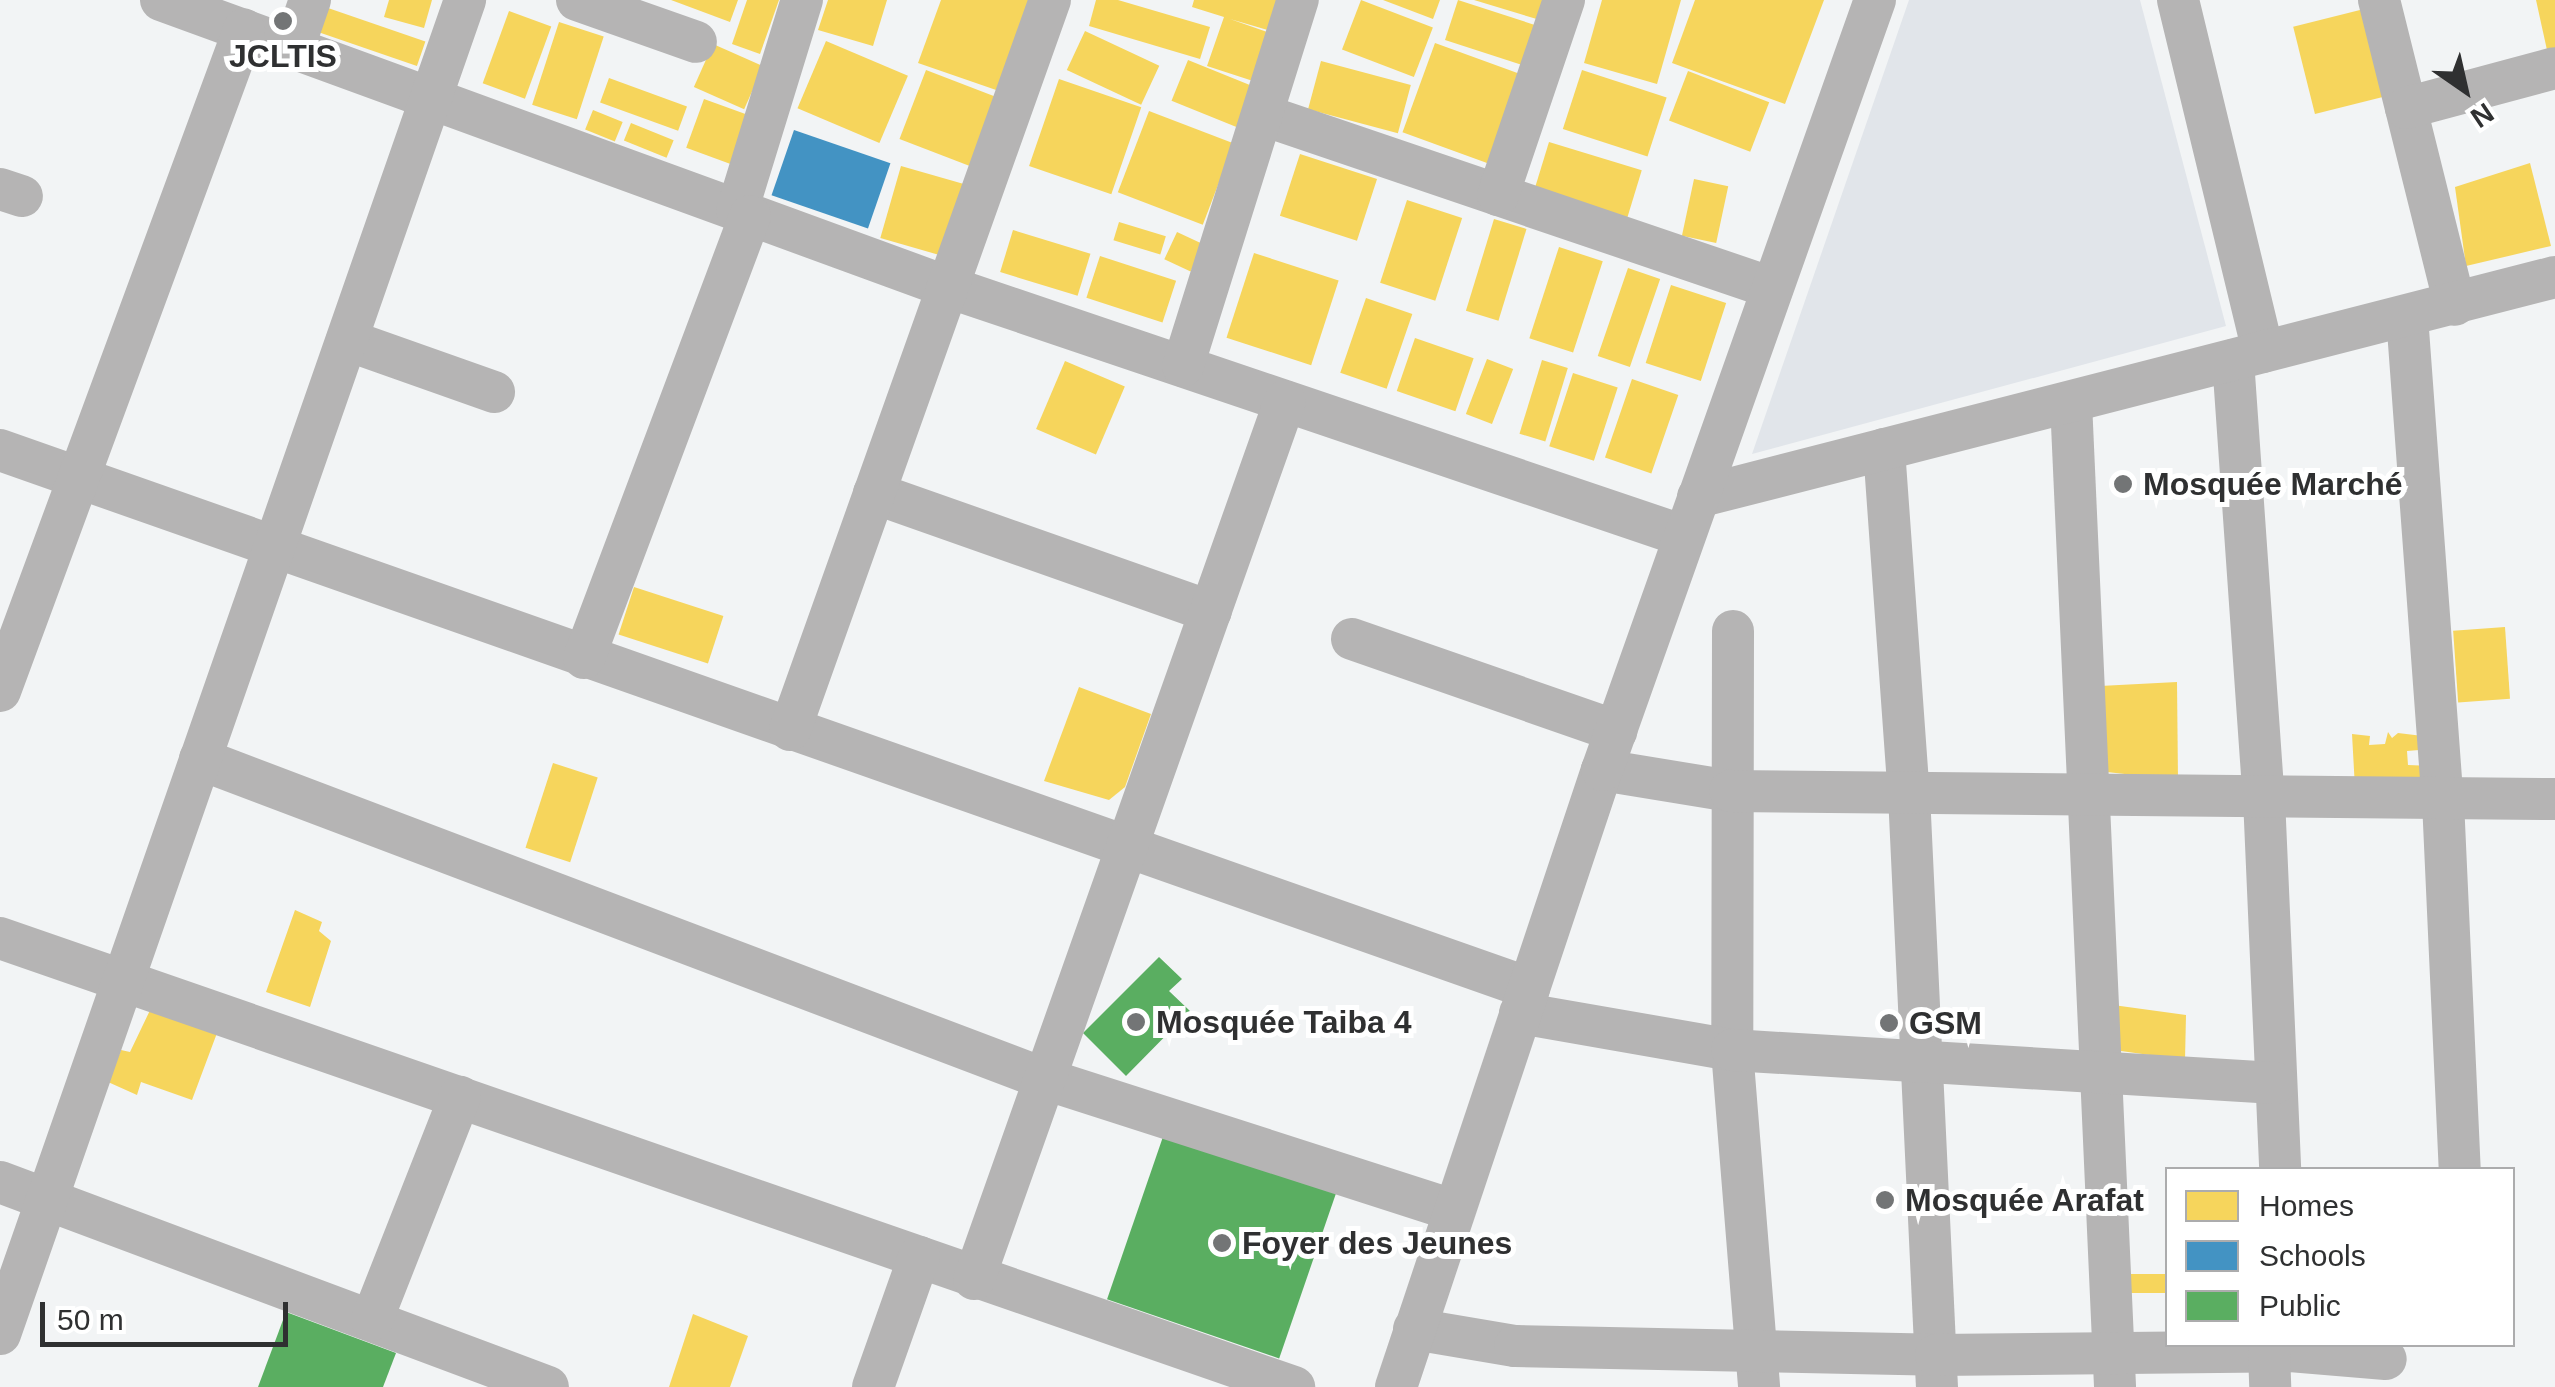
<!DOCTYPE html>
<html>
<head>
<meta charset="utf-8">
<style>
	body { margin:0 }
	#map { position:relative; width:2555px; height:1387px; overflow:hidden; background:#f2f4f5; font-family:Arial,sans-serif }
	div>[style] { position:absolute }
	.built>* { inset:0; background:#e1e5ea }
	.homes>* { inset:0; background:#f6d55c; transform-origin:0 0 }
	.schools>* { inset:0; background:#4393c3; transform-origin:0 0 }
	.public>* { inset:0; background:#5aae61; transform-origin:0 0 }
	.minor>* { height:42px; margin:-21px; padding:0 21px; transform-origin:21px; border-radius:21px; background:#b5b4b4 }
	.dots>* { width:28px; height:28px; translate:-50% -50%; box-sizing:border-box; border:5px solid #fff; border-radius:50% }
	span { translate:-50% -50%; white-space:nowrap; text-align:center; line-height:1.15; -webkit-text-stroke:10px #fff; paint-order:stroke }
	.poi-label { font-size:32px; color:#2f3031; font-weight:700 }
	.left { translate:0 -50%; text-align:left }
	.legend { position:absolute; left:2165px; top:1167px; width:350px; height:180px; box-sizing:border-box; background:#fff; border:2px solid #acacad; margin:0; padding:12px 18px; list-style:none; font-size:30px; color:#2f3031 }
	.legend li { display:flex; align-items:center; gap:20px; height:50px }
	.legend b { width:50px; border:2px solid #acacad }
	.north { position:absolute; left:2415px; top:40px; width:100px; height:100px; -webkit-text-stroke:8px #fff; paint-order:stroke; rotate:146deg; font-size:28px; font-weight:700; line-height:40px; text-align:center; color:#2f3031 }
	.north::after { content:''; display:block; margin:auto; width:35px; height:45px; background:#2f3031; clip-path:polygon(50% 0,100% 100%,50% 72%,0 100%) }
	.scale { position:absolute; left:40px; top:1302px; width:248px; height:45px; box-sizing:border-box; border:5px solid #2f3031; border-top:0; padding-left:12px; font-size:30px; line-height:35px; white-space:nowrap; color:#2f3031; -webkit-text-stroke:8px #fff; paint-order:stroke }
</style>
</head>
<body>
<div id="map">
	<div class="built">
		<div style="clip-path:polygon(1909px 0,2140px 0,2226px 326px,1752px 454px)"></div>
	</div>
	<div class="homes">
		<div style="clip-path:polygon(389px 0,432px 0,424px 28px,384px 17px)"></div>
		<div style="clip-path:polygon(671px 0,738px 0,730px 22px)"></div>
		<div style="clip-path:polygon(747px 0,779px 0,760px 54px,732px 44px)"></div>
		<div style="clip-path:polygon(828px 0,887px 0,873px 46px,818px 30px)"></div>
		<div style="clip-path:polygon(941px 0,1030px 0,999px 91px,918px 63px)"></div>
		<div style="clip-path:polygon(1096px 0,1118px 0,1210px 27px,1200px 59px,1089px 26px)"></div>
		<div style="clip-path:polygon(1194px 0,1280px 0,1271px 31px,1230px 19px,1270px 33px,1253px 81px,1207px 66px,1224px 17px,1192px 7px)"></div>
		<div style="left:1361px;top:0;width:77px;height:53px;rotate:21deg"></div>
		<div style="clip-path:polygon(1383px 0,1440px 0,1433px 19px)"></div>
		<div style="left:1458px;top:0;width:88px;height:42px;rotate:18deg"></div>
		<div style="clip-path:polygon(1474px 0,1547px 0,1540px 20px)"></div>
		<div style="clip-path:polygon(1602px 0,1681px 0,1657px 84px,1584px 63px)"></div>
		<div style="clip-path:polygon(1695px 0,1824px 0,1785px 104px,1672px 63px)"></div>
		<div style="clip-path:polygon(2536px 0,2555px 0,2555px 48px,2547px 50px)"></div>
		<div style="left:328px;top:8px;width:103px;height:26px;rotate:19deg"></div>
		<div style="left:2364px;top:9px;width:90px;height:73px;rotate:76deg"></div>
		<div style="left:509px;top:11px;width:45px;height:77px;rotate:20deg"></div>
		<div style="left:559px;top:22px;width:47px;height:87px;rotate:18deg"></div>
		<div style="left:1085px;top:31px;width:82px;height:43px;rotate:25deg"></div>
		<div style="left:826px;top:41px;width:89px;height:73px;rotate:23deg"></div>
		<div style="left:1435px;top:43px;width:95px;height:95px;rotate:20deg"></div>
		<div style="left:713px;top:44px;width:55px;height:47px;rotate:24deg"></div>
		<div style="left:1188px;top:60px;width:74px;height:44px;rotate:22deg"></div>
		<div style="left:1321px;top:61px;width:93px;height:50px;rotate:15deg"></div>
		<div style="left:926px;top:70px;width:85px;height:74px;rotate:21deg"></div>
		<div style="left:1582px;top:70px;width:89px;height:62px;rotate:18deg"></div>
		<div style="left:1688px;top:71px;width:87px;height:53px;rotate:21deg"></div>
		<div style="left:609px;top:78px;width:83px;height:26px;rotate:20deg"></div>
		<div style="left:1059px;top:79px;width:87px;height:92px;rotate:19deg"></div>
		<div style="left:704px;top:99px;width:58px;height:52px;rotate:20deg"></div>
		<div style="left:593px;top:110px;width:32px;height:21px;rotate:22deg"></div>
		<div style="left:1149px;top:111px;width:91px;height:87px;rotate:21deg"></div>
		<div style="left:631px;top:123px;width:46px;height:19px;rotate:22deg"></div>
		<div style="left:1549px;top:142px;width:97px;height:50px;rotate:17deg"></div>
		<div style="left:1300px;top:154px;width:81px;height:65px;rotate:18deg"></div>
		<div style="clip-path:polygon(2530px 163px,2551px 246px,2466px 266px,2455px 187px)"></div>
		<div style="left:901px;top:166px;width:69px;height:75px;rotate:16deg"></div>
		<div style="left:1694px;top:179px;width:35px;height:58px;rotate:12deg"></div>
		<div style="left:1407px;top:200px;width:58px;height:87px;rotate:18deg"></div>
		<div style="left:1494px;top:219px;width:34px;height:96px;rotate:17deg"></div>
		<div style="left:1119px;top:222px;width:49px;height:19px;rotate:17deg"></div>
		<div style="left:1013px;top:230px;width:81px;height:44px;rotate:17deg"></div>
		<div style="left:1177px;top:232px;width:29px;height:30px;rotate:25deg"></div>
		<div style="left:1559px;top:247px;width:46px;height:96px;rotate:18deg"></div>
		<div style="left:1254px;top:253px;width:89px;height:89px;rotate:18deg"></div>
		<div style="left:1100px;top:256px;width:80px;height:44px;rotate:18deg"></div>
		<div style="left:1628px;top:268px;width:34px;height:93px;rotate:19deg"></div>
		<div style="left:1671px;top:285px;width:58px;height:82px;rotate:18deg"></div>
		<div style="left:1366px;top:298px;width:49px;height:79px;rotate:19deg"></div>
		<div style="left:1415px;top:338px;width:62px;height:56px;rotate:19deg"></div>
		<div style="left:1487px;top:359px;width:28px;height:59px;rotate:21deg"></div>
		<div style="left:1542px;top:360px;width:27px;height:77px;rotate:17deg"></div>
		<div style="left:1065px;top:361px;width:65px;height:74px;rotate:23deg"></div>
		<div style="left:1573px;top:373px;width:47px;height:77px;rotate:18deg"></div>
		<div style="left:1632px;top:379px;width:49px;height:83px;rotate:19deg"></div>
		<div style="left:634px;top:587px;width:94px;height:50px;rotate:18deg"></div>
		<div style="left:2505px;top:627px;width:72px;height:52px;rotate:86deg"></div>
		<div style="clip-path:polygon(2177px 682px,2178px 780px,2098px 771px,2100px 686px)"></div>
		<div style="clip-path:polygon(1079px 687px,1151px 714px,1125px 787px,1109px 800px,1044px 781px)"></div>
		<div style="clip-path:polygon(2388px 732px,2392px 738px,2398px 733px,2431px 737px,2431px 749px,2407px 751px,2408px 765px,2432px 766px,2432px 780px,2355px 788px,2352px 734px,2370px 736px,2369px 745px,2385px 744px)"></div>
		<div style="left:553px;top:763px;width:47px;height:89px;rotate:18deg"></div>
		<div style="clip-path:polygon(295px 910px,322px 922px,319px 931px,331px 941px,310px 1007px,266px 992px)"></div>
		<div style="clip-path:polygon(153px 1004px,220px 1025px,192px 1100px,141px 1082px,137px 1095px,108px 1082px,121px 1050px,130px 1052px)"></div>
		<div style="clip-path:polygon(2113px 1005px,2186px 1015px,2185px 1060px,2114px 1050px)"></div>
		<div style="left:2168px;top:1274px;width:19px;height:46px;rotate:90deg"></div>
		<div style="clip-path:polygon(693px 1314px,748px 1336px,730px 1387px,669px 1387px)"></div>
	</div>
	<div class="schools">
		<div style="left:794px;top:130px;width:102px;height:69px;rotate:19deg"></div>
	</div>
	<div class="public">
		<div style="clip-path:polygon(1159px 957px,1182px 979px,1169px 991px,1190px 1011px,1126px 1076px,1083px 1033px)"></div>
		<div style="left:1166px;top:1128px;width:182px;height:181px;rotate:19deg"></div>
		<div style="clip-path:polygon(286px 1312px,396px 1353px,383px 1387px,258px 1387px)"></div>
	</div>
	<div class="minor">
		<div style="left:161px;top:0;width:838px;rotate:20.04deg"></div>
		<div style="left:948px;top:287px;width:777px;rotate:18.69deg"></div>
		<div style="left:577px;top:0;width:126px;rotate:19.4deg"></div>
		<div style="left:2178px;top:0;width:362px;rotate:76.4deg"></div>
		<div style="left:2379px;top:0;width:314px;rotate:76deg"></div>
		<div style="left:293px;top:49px;width:52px;rotate:-70.9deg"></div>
		<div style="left:2406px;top:108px;width:154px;rotate:-15deg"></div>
		<div style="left:1263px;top:115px;width:538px;rotate:18.77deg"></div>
		<div style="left:0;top:189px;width:23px;rotate:18deg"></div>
		<div style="left:1498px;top:195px;width:206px;rotate:-71.3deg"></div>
		<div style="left:737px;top:211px;width:221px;rotate:-72.9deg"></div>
		<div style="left:2407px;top:316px;width:486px;rotate:85.8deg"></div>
		<div style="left:2443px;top:801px;width:369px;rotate:87.4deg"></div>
		<div style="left:347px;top:340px;width:156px;rotate:19.5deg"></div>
		<div style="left:2233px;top:360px;width:439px;rotate:86deg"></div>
		<div style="left:2264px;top:798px;width:372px;rotate:87.5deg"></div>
		<div style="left:1183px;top:366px;width:384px;rotate:-72.6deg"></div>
		<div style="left:2071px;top:402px;width:986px;rotate:87.44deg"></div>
		<div style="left:1884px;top:449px;width:346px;rotate:85.9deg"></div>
		<div style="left:1909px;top:794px;width:594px;rotate:87.3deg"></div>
		<div style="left:0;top:450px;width:1621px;rotate:19.39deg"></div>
		<div style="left:874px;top:493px;width:357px;rotate:19.4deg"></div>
		<div style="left:1698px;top:497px;width:885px;rotate:-14.4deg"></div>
		<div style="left:1733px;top:631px;width:419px;rotate:90.1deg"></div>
		<div style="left:1732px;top:1050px;width:338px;rotate:85.4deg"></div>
		<div style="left:1352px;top:639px;width:280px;rotate:19.2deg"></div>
		<div style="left:584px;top:658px;width:472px;rotate:-69.4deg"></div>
		<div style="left:0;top:691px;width:705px;rotate:-69.74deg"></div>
		<div style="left:790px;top:730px;width:775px;rotate:-70.4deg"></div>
		<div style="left:200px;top:759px;width:904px;rotate:20.74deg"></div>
		<div style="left:1045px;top:1079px;width:429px;rotate:17.8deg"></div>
		<div style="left:1602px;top:770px;width:130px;rotate:9.3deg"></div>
		<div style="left:1730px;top:791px;width:825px;rotate:0.56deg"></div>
		<div style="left:0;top:938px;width:1370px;rotate:19.14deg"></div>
		<div style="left:1520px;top:1013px;width:215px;rotate:9.9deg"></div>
		<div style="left:1732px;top:1050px;width:544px;rotate:3.48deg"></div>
		<div style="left:0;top:1182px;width:585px;rotate:20.51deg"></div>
		<div style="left:974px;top:1279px;width:931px;rotate:-70.5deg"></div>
		<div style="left:372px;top:1320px;width:240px;rotate:-68.5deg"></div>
		<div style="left:1414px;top:1329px;width:102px;rotate:9.6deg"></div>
		<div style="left:1515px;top:1346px;width:421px;rotate:1.2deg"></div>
		<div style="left:1936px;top:1355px;width:354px;rotate:-0.6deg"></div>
		<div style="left:2290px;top:1351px;width:96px;rotate:4.8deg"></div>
		<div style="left:0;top:1334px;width:1413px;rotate:-70.78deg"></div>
		<div style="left:2269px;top:1351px;width:36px;rotate:88deg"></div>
		<div style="left:873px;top:1387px;width:138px;rotate:-70.5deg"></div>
		<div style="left:1396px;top:1387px;width:650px;rotate:-71.54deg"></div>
		<div style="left:1602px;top:770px;width:817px;rotate:-70.48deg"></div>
	</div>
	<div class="dots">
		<div style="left:283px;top:21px;background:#737576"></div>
		<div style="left:2123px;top:484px;background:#737576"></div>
		<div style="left:1136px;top:1022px;background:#737576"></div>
		<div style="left:1889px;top:1023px;background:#737576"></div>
		<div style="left:1885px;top:1200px;background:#737576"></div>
		<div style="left:1222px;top:1243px;background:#737576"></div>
	</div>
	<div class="poi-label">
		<span style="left:283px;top:56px">JCLTIS</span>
		<span class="left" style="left:2143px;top:484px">Mosquée Marché</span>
		<span class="left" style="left:1156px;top:1022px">Mosquée Taiba 4</span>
		<span class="left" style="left:1909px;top:1023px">GSM</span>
		<span class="left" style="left:1905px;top:1200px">Mosquée Arafat</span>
		<span class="left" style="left:1242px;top:1243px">Foyer des Jeunes</span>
	</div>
	<ul class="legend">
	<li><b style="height:28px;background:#f6d55c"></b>Homes</li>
	<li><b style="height:28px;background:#4393c3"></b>Schools</li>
	<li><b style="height:28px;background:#5aae61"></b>Public</li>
	</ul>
	<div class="north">N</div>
	<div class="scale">50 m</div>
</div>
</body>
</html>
